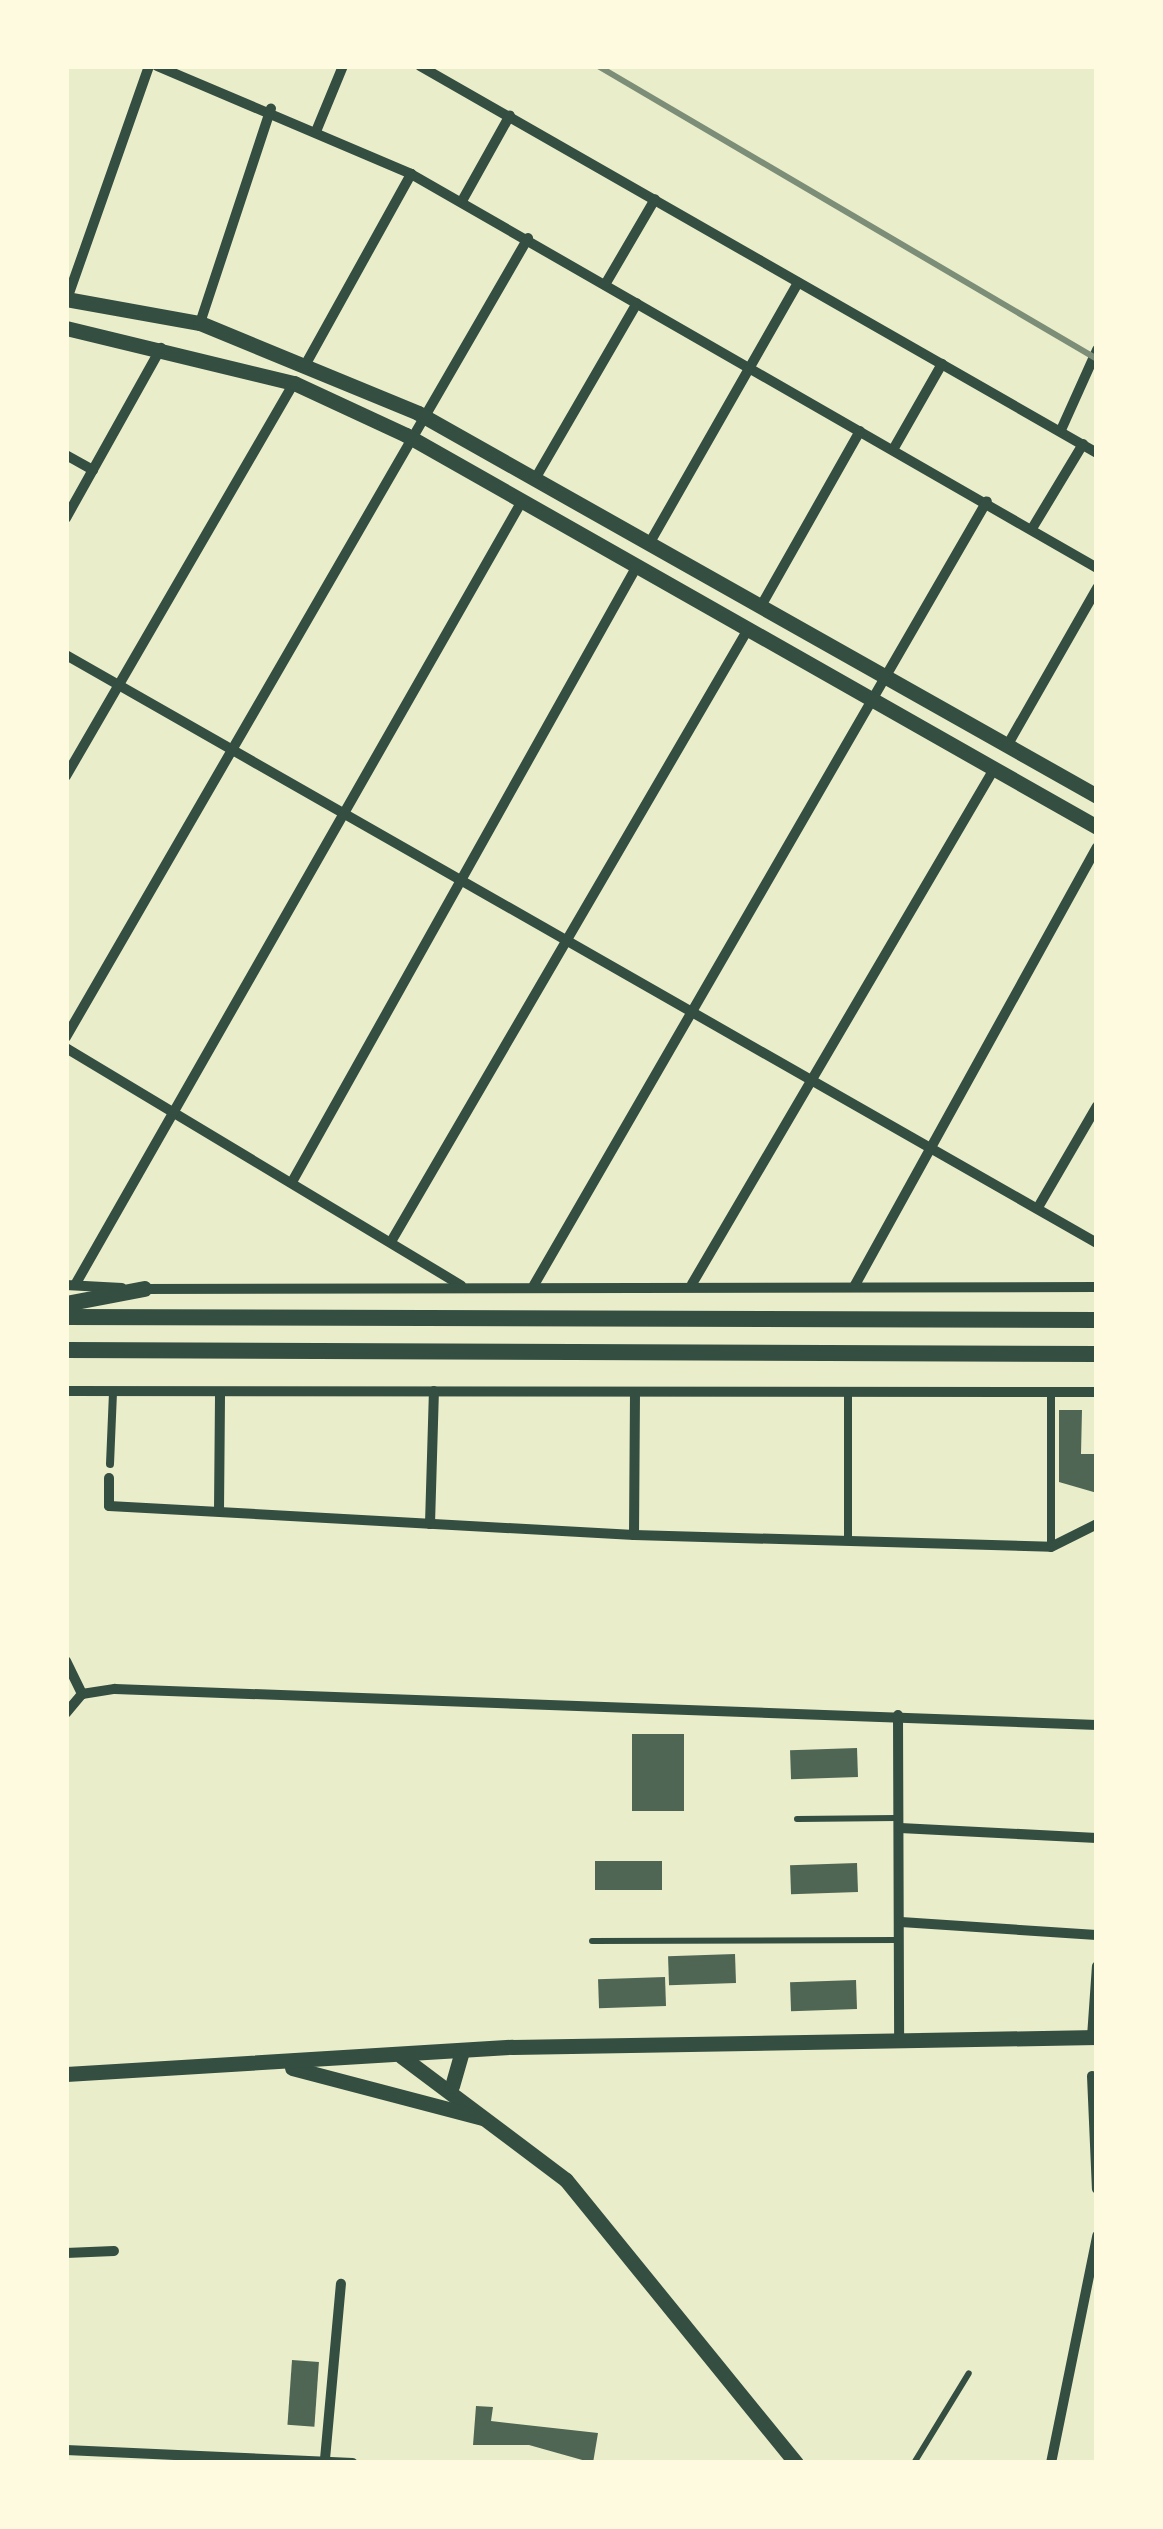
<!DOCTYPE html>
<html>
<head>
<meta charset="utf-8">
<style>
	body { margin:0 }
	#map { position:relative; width:1163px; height:2529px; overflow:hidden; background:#e9edc9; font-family:"Fira Sans",sans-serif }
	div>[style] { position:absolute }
	.building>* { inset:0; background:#4f6655; transform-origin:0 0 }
	.service>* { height:6px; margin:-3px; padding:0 3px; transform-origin:3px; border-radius:3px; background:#344e41 }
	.pedestrian>* { height:8px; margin:-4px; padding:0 4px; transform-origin:4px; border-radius:4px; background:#344e41 }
	.minor>* { height:10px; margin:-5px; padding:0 5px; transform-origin:5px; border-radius:5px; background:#344e41 }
	.secondary>* { height:15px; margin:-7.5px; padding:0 7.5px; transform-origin:7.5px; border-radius:7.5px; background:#344e41 }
	.primary>* { height:16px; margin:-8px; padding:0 8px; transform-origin:8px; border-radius:8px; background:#344e41 }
	.rail>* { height:6px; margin:-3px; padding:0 3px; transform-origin:3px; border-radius:3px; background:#7c8e77 }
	span { translate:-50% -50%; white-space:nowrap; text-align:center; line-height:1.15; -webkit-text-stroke:12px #fefae0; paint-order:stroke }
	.frame { position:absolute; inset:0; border:69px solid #fefae0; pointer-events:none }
</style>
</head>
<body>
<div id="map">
	<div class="building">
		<div style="clip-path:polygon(1059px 1410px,1082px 1410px,1081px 1454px,1097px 1454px,1097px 1493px,1059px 1482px)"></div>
		<div style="left:632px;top:1734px;width:52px;height:77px"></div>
		<div style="left:857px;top:1748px;width:29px;height:67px;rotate:88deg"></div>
		<div style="left:595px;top:1861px;width:67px;height:29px"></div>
		<div style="left:857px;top:1863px;width:29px;height:67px;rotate:88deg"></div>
		<div style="left:735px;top:1954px;width:29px;height:67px;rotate:88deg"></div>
		<div style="left:665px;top:1977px;width:29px;height:67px;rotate:88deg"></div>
		<div style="left:856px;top:1980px;width:29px;height:66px;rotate:88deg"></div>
		<div style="left:292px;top:2360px;width:27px;height:65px;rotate:4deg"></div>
		<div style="clip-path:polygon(476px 2406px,493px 2407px,491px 2421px,598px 2433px,593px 2463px,529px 2445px,473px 2445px)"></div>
	</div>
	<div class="service">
		<div style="left:797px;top:1819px;width:99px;rotate:-0.6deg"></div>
		<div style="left:592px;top:1941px;width:305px;rotate:-0.2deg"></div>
		<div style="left:914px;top:2463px;width:105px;rotate:-58.6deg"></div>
	</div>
	<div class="pedestrian">
		<div style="left:1051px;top:1392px;width:155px;rotate:90deg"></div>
		<div style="left:110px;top:1464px;width:73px;rotate:-87.6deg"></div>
		<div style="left:848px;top:1541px;width:148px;rotate:-90deg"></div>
	</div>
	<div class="minor">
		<div style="left:157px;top:66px;width:276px;rotate:23deg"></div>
		<div style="left:411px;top:174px;width:791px;rotate:29.87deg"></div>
		<div style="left:420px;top:66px;width:780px;rotate:29.75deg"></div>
		<div style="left:317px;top:129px;width:68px;rotate:-67.6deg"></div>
		<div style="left:462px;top:201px;width:98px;rotate:-60.8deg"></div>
		<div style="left:606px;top:283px;width:97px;rotate:-59.7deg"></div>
		<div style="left:67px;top:299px;width:247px;rotate:-70.6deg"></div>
		<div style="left:200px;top:323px;width:226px;rotate:-71.7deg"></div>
		<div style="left:308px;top:360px;width:213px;rotate:-61deg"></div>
		<div style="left:1061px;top:430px;width:88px;rotate:-65.8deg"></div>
		<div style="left:894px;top:448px;width:97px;rotate:-60.3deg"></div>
		<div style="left:66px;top:455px;width:31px;rotate:29deg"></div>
		<div style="left:535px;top:479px;width:203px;rotate:-59.9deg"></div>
		<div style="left:66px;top:518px;width:195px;rotate:-60.8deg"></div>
		<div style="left:1033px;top:527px;width:97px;rotate:-58.9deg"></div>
		<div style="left:649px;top:544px;width:301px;rotate:-60.3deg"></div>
		<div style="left:761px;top:606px;width:201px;rotate:-60.5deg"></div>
		<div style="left:66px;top:655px;width:1187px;rotate:29.7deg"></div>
		<div style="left:1007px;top:746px;width:182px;rotate:-60.3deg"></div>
		<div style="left:66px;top:776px;width:454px;rotate:-59.9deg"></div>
		<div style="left:66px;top:1037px;width:923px;rotate:-59.96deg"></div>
		<div style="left:66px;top:1048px;width:461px;rotate:31deg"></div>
		<div style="left:292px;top:1182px;width:706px;rotate:-60.75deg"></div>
		<div style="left:1040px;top:1204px;width:113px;rotate:-59.8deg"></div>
		<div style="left:392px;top:1240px;width:707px;rotate:-59.77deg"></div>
		<div style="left:692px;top:1284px;width:597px;rotate:-59.61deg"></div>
		<div style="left:66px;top:1285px;width:56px;rotate:3.1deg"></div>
		<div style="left:75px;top:1285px;width:902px;rotate:-60.31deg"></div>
		<div style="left:534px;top:1285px;width:905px;rotate:-59.98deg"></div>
		<div style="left:855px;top:1285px;width:500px;rotate:-61.08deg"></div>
		<div style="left:140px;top:1289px;width:957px;rotate:-0.12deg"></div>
		<div style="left:66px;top:1391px;width:1031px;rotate:0.06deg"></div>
		<div style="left:109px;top:1478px;width:28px;rotate:90deg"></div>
		<div style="left:109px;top:1506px;width:526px;rotate:3.16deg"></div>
		<div style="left:634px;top:1535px;width:417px;rotate:1.6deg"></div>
		<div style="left:1051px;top:1547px;width:51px;rotate:-26.6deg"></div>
		<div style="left:219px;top:1511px;width:119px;rotate:-89.5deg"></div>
		<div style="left:430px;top:1524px;width:133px;rotate:-88.3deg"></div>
		<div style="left:634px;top:1535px;width:141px;rotate:-89.6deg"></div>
		<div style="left:66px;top:1661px;width:37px;rotate:64deg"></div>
		<div style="left:66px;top:1713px;width:25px;rotate:-50deg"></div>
		<div style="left:82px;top:1694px;width:33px;rotate:-9deg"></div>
		<div style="left:115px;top:1689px;width:983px;rotate:2.1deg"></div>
		<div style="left:898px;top:1715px;width:322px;rotate:89.8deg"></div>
		<div style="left:900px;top:1828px;width:197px;rotate:2.9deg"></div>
		<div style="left:901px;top:1922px;width:196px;rotate:3.8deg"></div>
		<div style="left:1092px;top:2037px;width:71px;rotate:-86deg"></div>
		<div style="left:1092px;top:2076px;width:113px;rotate:87.5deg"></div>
		<div style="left:66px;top:2253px;width:48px;rotate:-2.4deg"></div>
		<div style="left:66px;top:2450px;width:287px;rotate:2.6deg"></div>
		<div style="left:325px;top:2459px;width:176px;rotate:-84.8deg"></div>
		<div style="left:1051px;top:2463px;width:232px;rotate:-78.5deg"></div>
	</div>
	<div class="secondary">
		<div style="left:66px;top:299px;width:136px;rotate:10.2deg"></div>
		<div style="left:200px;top:323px;width:236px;rotate:22.4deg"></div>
		<div style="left:418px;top:413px;width:780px;rotate:29.43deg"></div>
		<div style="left:66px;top:328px;width:235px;rotate:13.6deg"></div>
		<div style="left:294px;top:383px;width:123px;rotate:24.9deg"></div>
		<div style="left:406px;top:435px;width:794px;rotate:29.57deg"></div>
		<div style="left:401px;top:2056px;width:206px;rotate:36.9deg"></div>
		<div style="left:566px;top:2180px;width:365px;rotate:50.9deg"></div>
		<div style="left:292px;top:2068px;width:197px;rotate:14.7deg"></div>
		<div style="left:66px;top:2074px;width:447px;rotate:-3.5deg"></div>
		<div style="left:512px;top:2047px;width:585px;rotate:-0.98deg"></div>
		<div style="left:452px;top:2086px;width:37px;rotate:-74deg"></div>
	</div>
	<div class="primary">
		<div style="left:66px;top:1304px;width:80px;rotate:-10.8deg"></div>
		<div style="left:66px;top:1317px;width:1031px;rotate:0.17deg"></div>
		<div style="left:66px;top:1350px;width:1031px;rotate:0.22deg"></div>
	</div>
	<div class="rail">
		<div style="left:598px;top:66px;width:579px;rotate:30.42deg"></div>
	</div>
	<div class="frame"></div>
</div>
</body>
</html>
